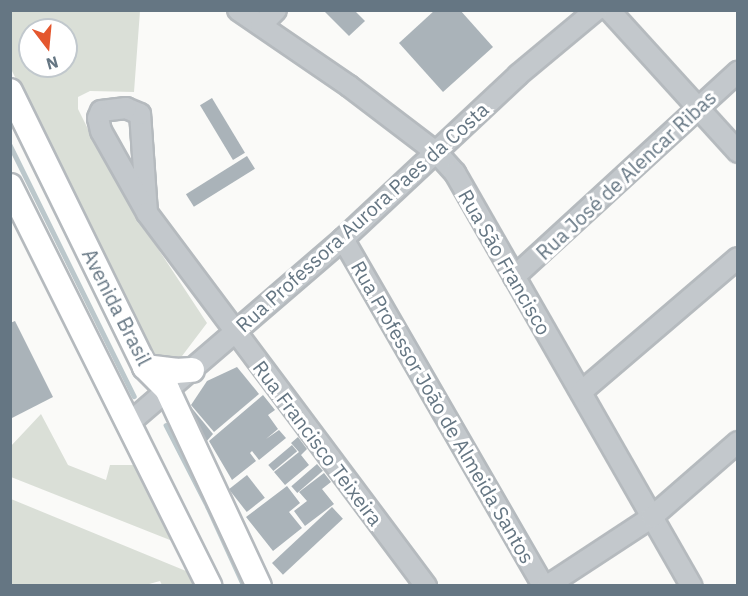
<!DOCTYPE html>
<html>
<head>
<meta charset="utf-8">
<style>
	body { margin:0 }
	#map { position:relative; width:748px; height:596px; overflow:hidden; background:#fafaf8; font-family:"IBM Plex Sans",sans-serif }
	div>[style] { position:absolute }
	.green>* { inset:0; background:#dadfd7 }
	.stream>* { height:4.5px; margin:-2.25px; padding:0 2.25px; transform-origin:2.25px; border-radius:2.25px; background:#bbc7cb }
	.building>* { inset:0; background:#aab3b9; transform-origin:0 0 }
	.roads { filter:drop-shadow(2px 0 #b5babe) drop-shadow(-2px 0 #b5babe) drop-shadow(0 2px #b5babe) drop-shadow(0 -2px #b5babe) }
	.minor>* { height:20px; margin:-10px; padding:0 10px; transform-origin:10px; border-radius:10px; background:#c3c8cc }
	.major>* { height:24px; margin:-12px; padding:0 12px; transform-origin:12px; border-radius:12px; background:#fff }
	span { translate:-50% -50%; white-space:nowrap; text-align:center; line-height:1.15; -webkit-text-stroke:6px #fff; paint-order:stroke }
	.street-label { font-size:20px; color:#657683 }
	.frame { position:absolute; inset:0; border:12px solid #657683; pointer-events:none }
	.north { position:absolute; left:18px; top:18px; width:60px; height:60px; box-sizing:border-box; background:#fff; border:2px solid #c1c8cd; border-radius:50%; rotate:164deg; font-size:16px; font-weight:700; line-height:24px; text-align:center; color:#657683 }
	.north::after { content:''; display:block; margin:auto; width:21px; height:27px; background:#e4572e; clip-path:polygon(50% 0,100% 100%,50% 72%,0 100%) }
</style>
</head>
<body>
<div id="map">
	<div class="green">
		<div style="clip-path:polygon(evenodd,11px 11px,140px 11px,134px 92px,90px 91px,78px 97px,78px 109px,102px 157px,143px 226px,207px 323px,179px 360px,156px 357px,146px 342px,11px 69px,11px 11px,30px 30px,66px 30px,66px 66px,30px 66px,30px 30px)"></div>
		<div style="clip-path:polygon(41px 414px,68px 465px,106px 480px,110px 465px,135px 465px,175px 542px,11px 477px,10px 447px)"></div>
		<div style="clip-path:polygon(11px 499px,186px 571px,194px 585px,162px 585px,160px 581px,142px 586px,11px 585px)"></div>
	</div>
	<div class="stream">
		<div style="left:10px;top:145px;width:280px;rotate:63.7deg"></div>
		<div style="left:166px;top:425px;width:92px;rotate:62.9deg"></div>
		<div style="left:208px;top:507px;width:87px;rotate:65.5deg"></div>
	</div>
	<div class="building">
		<div style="clip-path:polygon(323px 10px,354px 10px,365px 21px,349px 36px)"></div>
		<div style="clip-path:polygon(435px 10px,460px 10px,493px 47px,443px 92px,399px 43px)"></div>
		<div style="left:212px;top:98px;width:64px;height:14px;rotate:59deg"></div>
		<div style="left:247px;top:156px;width:15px;height:72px;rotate:58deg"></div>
		<div style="clip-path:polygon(15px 321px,53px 397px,10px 419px,10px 323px)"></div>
		<div style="clip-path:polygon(237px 367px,259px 394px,214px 432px,191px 405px,207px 381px)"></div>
		<div style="clip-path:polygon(263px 395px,275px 410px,268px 415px,278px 429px,266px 439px,279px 430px,286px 438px,259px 460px,252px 451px,250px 453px,256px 461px,232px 480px,209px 441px)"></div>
		<div style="clip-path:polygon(191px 407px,213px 434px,206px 442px,182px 415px)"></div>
		<div style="clip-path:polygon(298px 437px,307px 449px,301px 455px,309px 465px,285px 485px,274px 472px,299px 452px,291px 443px)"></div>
		<div style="left:292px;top:445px;width:8px;height:31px;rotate:50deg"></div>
		<div style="left:317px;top:464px;width:9px;height:34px;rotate:49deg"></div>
		<div style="clip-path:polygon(324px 473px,331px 482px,322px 489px,334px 504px,305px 526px,294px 511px,307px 501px,299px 492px)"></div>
		<div style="left:247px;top:475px;width:29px;height:23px;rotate:52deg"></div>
		<div style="clip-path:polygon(287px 486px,300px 503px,289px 512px,302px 528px,273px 551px,246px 517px)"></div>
		<div style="left:332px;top:507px;width:16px;height:82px;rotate:47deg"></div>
	</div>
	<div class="roads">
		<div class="minor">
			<div style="left:238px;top:10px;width:135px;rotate:34.4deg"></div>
			<div style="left:349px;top:86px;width:111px;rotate:37.3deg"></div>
			<div style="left:437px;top:153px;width:27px;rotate:48deg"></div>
			<div style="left:455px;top:173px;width:476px;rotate:60.2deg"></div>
			<div style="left:609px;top:10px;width:192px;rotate:47.7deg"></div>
			<div style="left:261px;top:25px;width:21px;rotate:-45deg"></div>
			<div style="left:147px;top:213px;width:99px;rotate:-94deg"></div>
			<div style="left:140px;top:114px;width:15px;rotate:-157deg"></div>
			<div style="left:126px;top:108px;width:25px;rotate:173deg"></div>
			<div style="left:101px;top:111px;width:8px;rotate:113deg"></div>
			<div style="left:98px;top:118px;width:13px;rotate:77deg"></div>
			<div style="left:101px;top:131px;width:94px;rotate:60.7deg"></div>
			<div style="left:147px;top:213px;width:466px;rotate:53.2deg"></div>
			<div style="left:343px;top:239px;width:401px;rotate:60deg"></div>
			<div style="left:514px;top:277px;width:304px;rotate:-42.5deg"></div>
			<div style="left:581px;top:392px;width:206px;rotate:-40.5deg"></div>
			<div style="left:128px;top:424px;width:284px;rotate:-40.7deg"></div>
			<div style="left:343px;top:239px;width:240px;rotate:-43.1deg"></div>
			<div style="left:518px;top:75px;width:102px;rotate:-39.8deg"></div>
			<div style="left:547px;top:586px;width:126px;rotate:-33.3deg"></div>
			<div style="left:652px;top:517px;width:114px;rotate:-41.1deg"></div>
		</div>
		<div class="major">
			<div style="left:10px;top:91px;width:307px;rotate:63.9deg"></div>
			<div style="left:145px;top:367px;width:31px;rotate:45deg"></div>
			<div style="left:167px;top:389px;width:217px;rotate:65deg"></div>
			<div style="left:10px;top:186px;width:447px;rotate:63.5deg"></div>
			<div style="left:145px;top:367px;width:31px;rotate:7deg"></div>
			<div style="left:176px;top:371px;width:16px;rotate:-4deg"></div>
		</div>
	</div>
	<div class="street-label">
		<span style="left:626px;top:175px;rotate:-43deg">Rua José de Alencar Ribas</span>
		<span style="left:362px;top:217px;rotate:-42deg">Rua Professora Aurora Paes da Costa</span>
		<span style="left:505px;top:262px;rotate:60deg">Rua São Francisco</span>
		<span style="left:117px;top:307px;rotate:63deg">Avenida Brasil</span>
		<span style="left:443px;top:412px;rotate:60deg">Rua Professor João de Almeida Santos</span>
		<span style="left:318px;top:443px;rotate:53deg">Rua Francisco Teixeira</span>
	</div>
	<div class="frame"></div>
	<div class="north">N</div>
</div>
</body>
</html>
